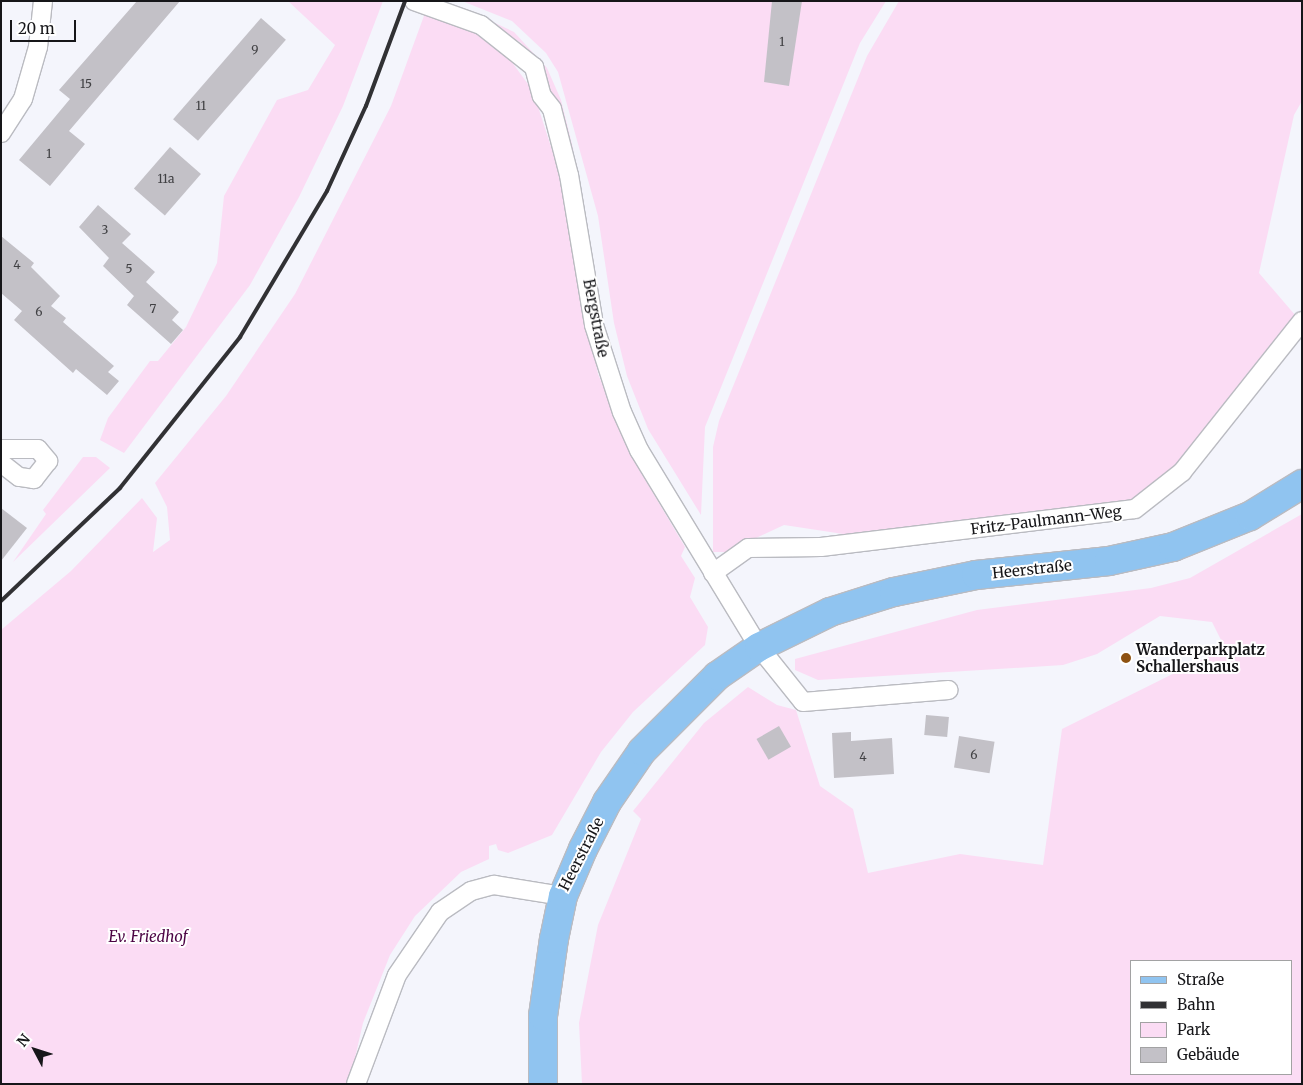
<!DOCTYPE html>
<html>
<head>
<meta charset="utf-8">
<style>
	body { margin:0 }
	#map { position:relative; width:1303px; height:1085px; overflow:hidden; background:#f4f5fc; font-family:Merriweather,serif }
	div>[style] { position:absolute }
	.green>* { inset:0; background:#fbdcf4 }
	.building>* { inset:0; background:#c3c1c7; transform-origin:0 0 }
	.roads { filter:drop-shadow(1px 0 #babbc1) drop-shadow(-1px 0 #babbc1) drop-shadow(0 1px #babbc1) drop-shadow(0 -1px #babbc1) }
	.minor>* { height:18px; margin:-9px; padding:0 9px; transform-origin:9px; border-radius:9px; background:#fff }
	.primary>* { height:28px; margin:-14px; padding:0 14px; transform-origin:14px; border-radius:14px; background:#90c4f0 }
	.rail>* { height:4px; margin:-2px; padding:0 2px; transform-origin:2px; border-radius:2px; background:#313134 }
	.dots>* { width:14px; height:14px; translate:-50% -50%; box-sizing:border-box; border:2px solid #fff; border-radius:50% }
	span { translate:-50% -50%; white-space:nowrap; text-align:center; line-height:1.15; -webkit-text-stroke:4px #fff; paint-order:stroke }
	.number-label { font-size:12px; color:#414144 }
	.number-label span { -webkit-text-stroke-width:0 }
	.street-label { font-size:15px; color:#161619 }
	.poi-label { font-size:15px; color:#161619; font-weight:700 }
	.left { translate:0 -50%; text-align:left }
	.park-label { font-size:15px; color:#4c0444; font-style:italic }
	.frame { position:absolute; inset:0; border:2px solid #161619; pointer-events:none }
	.legend { position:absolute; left:1130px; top:960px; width:162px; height:115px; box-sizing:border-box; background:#fff; border:1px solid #a2a2a3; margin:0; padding:6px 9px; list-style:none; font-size:15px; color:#161619 }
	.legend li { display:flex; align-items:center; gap:10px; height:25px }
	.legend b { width:25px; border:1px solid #a2a2a3 }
	.north { position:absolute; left:10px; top:1025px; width:50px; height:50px; -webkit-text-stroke:4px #fff; paint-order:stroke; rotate:310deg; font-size:14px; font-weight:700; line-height:20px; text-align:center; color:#161619 }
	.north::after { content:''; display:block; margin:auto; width:18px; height:22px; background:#161619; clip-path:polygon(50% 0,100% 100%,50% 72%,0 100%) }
	.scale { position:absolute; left:10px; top:20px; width:66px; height:22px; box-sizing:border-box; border:2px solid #161619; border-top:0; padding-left:6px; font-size:15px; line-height:18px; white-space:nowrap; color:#161619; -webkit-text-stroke:4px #fff; paint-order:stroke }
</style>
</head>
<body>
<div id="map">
	<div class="green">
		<div style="clip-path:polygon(288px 1px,383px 1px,343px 106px,299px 197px,250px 285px,124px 453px,100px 440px,108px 418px,150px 361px,158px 361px,186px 327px,217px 263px,224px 196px,277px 100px,308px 90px,335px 45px)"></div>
		<div style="clip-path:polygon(462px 1px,886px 1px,860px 43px,705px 427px,701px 515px,648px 429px,627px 376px,614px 323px,598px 216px,558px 72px,546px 53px,512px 21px)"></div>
		<div style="clip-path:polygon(899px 1px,1302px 1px,1302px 101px,1294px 115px,1259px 273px,1301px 322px,1182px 472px,1135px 509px,883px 540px,784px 525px,726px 552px,713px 552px,713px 447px,719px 421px,867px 56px)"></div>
		<div style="clip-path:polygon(425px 13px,475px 31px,506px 54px,533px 91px,562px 181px,598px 374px,637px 466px,685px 547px,681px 556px,695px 578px,690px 597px,708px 627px,705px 645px,633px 712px,601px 752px,552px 835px,508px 853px,498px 850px,496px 844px,489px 846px,489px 859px,461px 872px,415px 916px,390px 955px,363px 1023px,349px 1084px,1px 1084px,1px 630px,71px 571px,142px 498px,157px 518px,153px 552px,170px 540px,167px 507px,155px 483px,226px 396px,295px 294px,391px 106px)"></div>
		<div style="clip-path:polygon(478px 15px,514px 32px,547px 68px,561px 100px,574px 152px,542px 69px,521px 43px)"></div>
		<div style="clip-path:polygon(83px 457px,96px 457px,110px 468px,13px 562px,46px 514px,43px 510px)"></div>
		<div style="clip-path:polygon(evenodd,1302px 514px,1302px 1084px,582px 1084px,579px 1023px,598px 925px,641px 819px,633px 811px,704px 723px,748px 687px,777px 705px,796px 710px,820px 786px,853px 809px,868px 873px,960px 854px,1043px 865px,1062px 729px,1225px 648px,1212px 622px,1160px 616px,1097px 654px,1063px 665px,818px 680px,795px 670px,795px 659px,977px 610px,1151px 588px,1190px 578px,1302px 514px,1132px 961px,1292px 961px,1292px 1074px,1132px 1074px,1132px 961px)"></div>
	</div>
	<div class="building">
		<div style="clip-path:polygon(137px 1px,180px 1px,69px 131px,85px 144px,50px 186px,19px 160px,70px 99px,59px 90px)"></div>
		<div style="clip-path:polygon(772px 1px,802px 1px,789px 86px,764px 82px)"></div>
		<div style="left:261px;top:18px;width:33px;height:134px;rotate:41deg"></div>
		<div style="left:170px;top:147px;width:41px;height:55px;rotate:41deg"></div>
		<div style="clip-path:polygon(98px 205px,131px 234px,122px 243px,155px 272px,146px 282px,179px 312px,172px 320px,183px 330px,171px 344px,127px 305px,134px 296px,103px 266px,109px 258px,79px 227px)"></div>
		<div style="clip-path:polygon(1px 236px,34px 263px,31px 267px,60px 296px,51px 306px,66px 318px,63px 322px,114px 366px,108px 372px,119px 381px,107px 395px,76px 369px,73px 373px,14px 320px,22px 311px,1px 293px)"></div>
		<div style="clip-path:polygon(1px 508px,27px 528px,1px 561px)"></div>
		<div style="left:926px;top:715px;width:23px;height:20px;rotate:5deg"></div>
		<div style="left:779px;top:726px;width:24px;height:26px;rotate:60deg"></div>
		<div style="clip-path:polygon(851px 732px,851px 741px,892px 738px,894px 774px,834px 778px,832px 733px)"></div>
		<div style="left:959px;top:736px;width:36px;height:32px;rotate:9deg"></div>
	</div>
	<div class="roads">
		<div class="minor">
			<div style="left:414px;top:1px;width:71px;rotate:19.7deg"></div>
			<div style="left:481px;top:25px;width:68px;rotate:38.4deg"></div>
			<div style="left:534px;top:67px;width:30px;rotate:75deg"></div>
			<div style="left:542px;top:96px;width:16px;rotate:52deg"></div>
			<div style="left:552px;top:109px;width:68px;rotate:75.6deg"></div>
			<div style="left:569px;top:175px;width:152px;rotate:80.5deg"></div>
			<div style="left:594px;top:325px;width:91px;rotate:72.2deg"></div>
			<div style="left:622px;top:412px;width:42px;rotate:65.9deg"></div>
			<div style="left:639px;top:450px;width:231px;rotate:58.7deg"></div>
			<div style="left:759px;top:647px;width:70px;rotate:51.3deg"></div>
			<div style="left:803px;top:702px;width:146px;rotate:-4.7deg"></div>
			<div style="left:1px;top:133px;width:40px;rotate:-57.1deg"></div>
			<div style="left:23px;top:99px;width:54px;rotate:-73.9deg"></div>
			<div style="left:38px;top:47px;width:46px;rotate:-83.8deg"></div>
			<div style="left:1px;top:449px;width:37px"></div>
			<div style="left:38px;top:449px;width:16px;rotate:50deg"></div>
			<div style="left:48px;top:461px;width:23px;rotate:128deg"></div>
			<div style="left:34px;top:479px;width:15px;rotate:-172deg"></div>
			<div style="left:19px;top:477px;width:23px;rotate:-142deg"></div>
			<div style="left:713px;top:573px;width:43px;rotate:-35.5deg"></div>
			<div style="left:748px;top:548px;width:73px;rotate:-0.8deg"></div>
			<div style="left:821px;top:547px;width:316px;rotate:-6.9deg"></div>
			<div style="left:1135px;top:509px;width:60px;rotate:-38.2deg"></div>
			<div style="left:1182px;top:472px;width:193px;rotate:-51.5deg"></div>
			<div style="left:356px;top:1084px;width:116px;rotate:-69.4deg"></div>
			<div style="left:397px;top:975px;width:76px;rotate:-55.7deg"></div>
			<div style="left:440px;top:912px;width:37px;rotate:-34deg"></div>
			<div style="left:471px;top:891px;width:24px;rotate:-15deg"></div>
			<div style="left:494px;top:885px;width:70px;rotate:9.1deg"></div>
		</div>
		<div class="primary">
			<div style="left:543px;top:1084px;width:68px;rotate:-90deg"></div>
			<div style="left:543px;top:1016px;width:78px;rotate:-81.9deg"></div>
			<div style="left:554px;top:939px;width:44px;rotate:-78.2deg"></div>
			<div style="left:563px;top:896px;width:51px;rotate:-66.9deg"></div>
			<div style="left:583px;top:849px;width:53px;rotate:-62.9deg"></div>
			<div style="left:607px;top:802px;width:62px;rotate:-55.5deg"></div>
			<div style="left:642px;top:751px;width:106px;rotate:-45deg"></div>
			<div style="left:717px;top:676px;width:51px;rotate:-34.6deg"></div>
			<div style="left:759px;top:647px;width:79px;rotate:-26.2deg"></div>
			<div style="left:830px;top:612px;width:67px;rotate:-17.4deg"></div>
			<div style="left:894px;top:592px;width:84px;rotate:-11.7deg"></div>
			<div style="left:976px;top:575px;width:134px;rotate:-6deg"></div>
			<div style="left:1109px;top:561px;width:66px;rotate:-12.3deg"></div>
			<div style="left:1173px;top:547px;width:83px;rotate:-21.9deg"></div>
			<div style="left:1250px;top:516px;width:61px;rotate:-31.6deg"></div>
		</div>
	</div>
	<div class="rail">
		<div style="left:1px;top:601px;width:164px;rotate:-43.5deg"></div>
		<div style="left:120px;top:488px;width:193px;rotate:-51.5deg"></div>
		<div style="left:240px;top:337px;width:170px;rotate:-59.2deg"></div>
		<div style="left:327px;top:191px;width:94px;rotate:-65.4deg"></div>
		<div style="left:366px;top:106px;width:112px;rotate:-69.6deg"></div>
	</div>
	<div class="dots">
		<div style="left:1126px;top:658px;background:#8e5212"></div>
	</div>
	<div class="number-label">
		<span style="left:782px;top:42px">1</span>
		<span style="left:255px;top:50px">9</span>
		<span style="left:86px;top:84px">15</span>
		<span style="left:201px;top:106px">11</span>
		<span style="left:49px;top:154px">1</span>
		<span style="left:166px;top:179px">11a</span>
		<span style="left:105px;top:230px">3</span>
		<span style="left:17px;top:265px">4</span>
		<span style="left:129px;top:269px">5</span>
		<span style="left:153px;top:309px">7</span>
		<span style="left:39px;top:312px">6</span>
		<span style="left:974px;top:755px">6</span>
		<span style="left:863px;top:757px">4</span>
	</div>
	<div class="street-label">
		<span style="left:596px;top:318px;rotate:79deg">Bergstraße</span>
		<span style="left:1046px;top:520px;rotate:-7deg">Fritz-Paulmann-Weg</span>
		<span style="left:1032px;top:569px;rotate:-6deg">Heerstraße</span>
		<span style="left:581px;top:854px;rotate:-63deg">Heerstraße</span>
	</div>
	<div class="poi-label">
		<span class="left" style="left:1136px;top:658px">Wanderparkplatz<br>Schallershaus</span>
	</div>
	<div class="park-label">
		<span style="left:148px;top:937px">Ev. Friedhof</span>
	</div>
	<div class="frame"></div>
	<ul class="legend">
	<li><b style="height:6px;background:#90c4f0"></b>Straße</li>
	<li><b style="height:6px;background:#313134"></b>Bahn</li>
	<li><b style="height:14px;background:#fbdcf4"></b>Park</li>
	<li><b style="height:14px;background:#c3c1c7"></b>Gebäude</li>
	</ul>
	<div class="north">N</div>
	<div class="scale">20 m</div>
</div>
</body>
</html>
